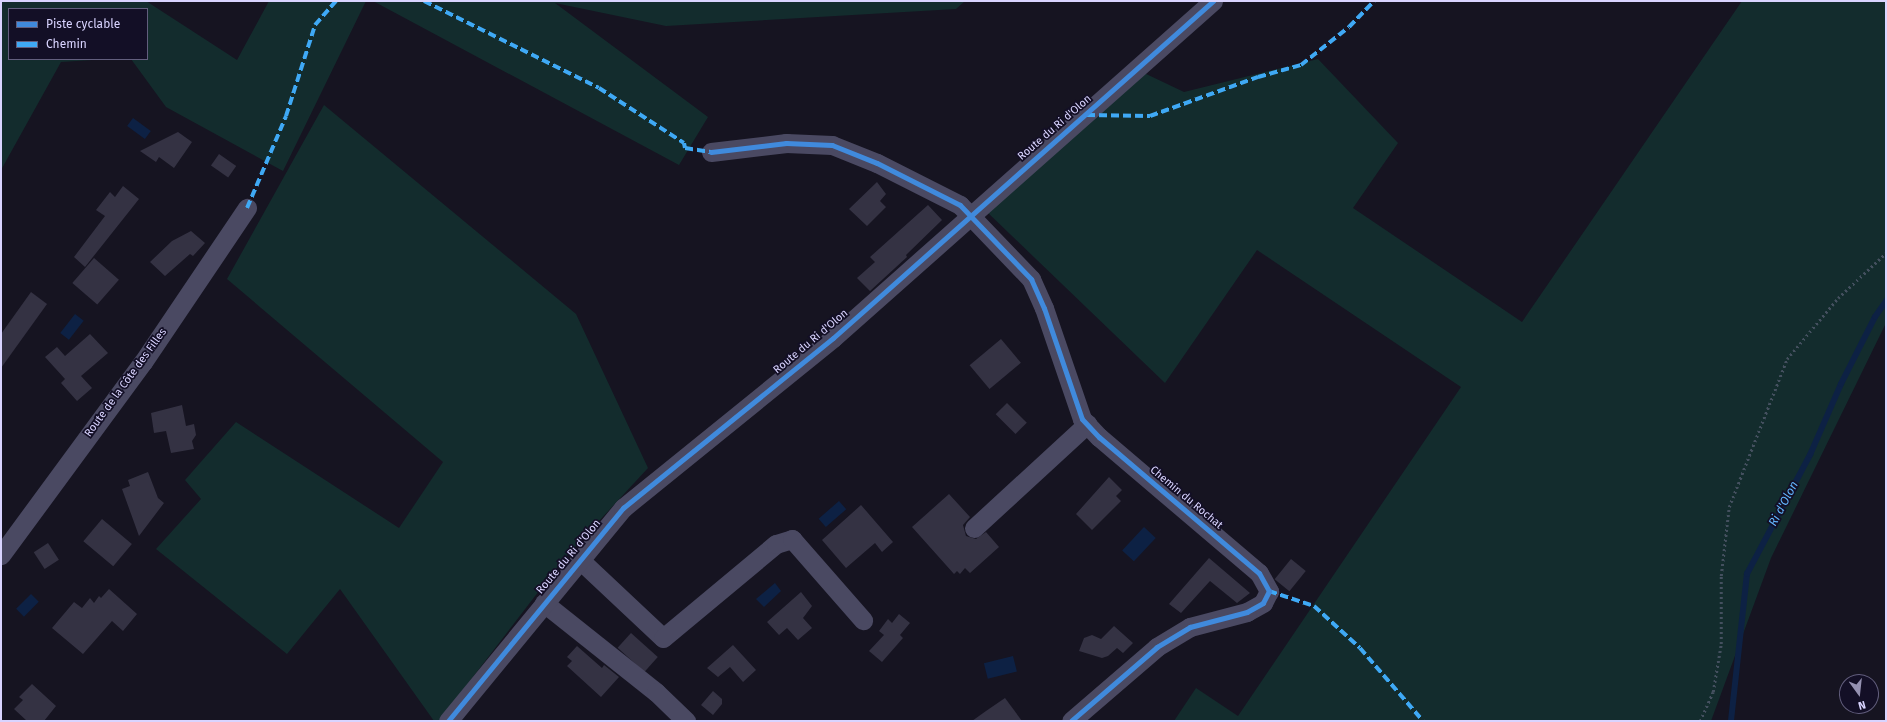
<!DOCTYPE html>
<html>
<head>
<meta charset="utf-8">
<style>
	body { margin:0 }
	#map { position:relative; width:1887px; height:722px; overflow:hidden; background:#161421; font-family:"Fira Sans",sans-serif }
	div>[style] { position:absolute }
	.green>* { inset:0; background:#132c2d }
	.water>* { inset:0; background:#0d2144; transform-origin:0 0 }
	.stream>* { height:5.5px; margin:-2.75px; padding:0 2.75px; transform-origin:2.75px; border-radius:2.75px; background:#0d2144 }
	.building>* { inset:0; background:#343243; transform-origin:0 0 }
	.path>* { height:2.5px; margin-top:-1.25px; transform-origin:0; background:repeating-linear-gradient(90deg,#44505f 0 2px,transparent 0 5px) }
	.minor>* { height:19px; margin:-9.5px; padding:0 9.5px; transform-origin:9.5px; border-radius:9.5px; background:#4a4962 }
	.quiet>* { height:4px; margin-top:-2px; transform-origin:0; background:repeating-linear-gradient(90deg,#3fa9f5 0 8px,transparent 0 12px) }
	.cycleway>* { height:5px; margin:-2.5px; padding:0 2.5px; transform-origin:2.5px; border-radius:2.5px; background:#408adc }
	span { translate:-50% -50%; white-space:nowrap; text-align:center; line-height:1.15; -webkit-text-stroke:3.5px #130f26; paint-order:stroke }
	.street-label { font-size:11px; color:#d9d4ff }
	.water-label { font-size:12px; color:#62b6ff; font-style:italic }
	.frame { position:absolute; inset:0; border:2px solid #d9d4ff; pointer-events:none }
	.legend { position:absolute; left:8px; top:8px; width:140px; height:52px; box-sizing:border-box; background:#130f26; border:1px solid #625e7d; margin:0; padding:5px 7px; list-style:none; font-size:12px; color:#d9d4ff }
	.legend li { display:flex; align-items:center; gap:8px; height:20px }
	.legend b { width:20px; border:1px solid #625e7d }
	.north { position:absolute; left:1839px; top:674px; width:40px; height:40px; box-sizing:border-box; background:#130f26; border:1px solid #625e7d; border-radius:50%; rotate:165deg; font-size:11px; font-weight:700; line-height:16px; text-align:center; color:#d9d4ff }
	.north::after { content:''; display:block; margin:auto; width:14px; height:18px; background:#9591b1; clip-path:polygon(50% 0,100% 100%,50% 72%,0 100%) }
</style>
</head>
<body>
<div id="map">
	<div class="green">
		<div style="clip-path:polygon(1px 1px,146px 1px,237px 60px,269px 1px,366px 1px,283px 171px,166px 107px,131px 59px,147px 59px,147px 9px,9px 9px,9px 59px,108px 59px,61px 62px,1px 170px)"></div>
		<div style="clip-path:polygon(373px 1px,965px 1px,956px 9px,666px 26px,555px 3px,708px 117px,679px 165px)"></div>
		<div style="clip-path:polygon(1742px 1px,1886px 1px,1886px 323px,1771px 558px,1711px 721px,1174px 721px,1196px 688px,1238px 716px,1461px 387px,1257px 250px,1165px 383px,986px 211px,1142px 72px,1184px 92px,1318px 59px,1398px 143px,1353px 208px,1522px 322px)"></div>
		<div style="clip-path:polygon(324px 105px,576px 314px,648px 468px,562px 561px,439px 721px,434px 721px,340px 589px,287px 654px,156px 549px,201px 499px,185px 480px,236px 422px,399px 528px,443px 462px,227px 279px)"></div>
	</div>
	<div class="water">
		<div style="left:133px;top:118px;width:22px;height:10px;rotate:36deg"></div>
		<div style="left:75px;top:314px;width:11px;height:24px;rotate:38deg"></div>
		<div style="left:839px;top:501px;width:11px;height:27px;rotate:49deg"></div>
		<div style="left:1144px;top:527px;width:16px;height:32px;rotate:43deg"></div>
		<div style="clip-path:polygon(775px 583px,781px 591px,764px 607px,756px 599px)"></div>
		<div style="left:31px;top:594px;width:11px;height:21px;rotate:45deg"></div>
		<div style="left:1013px;top:656px;width:16px;height:30px;rotate:76deg"></div>
	</div>
	<div class="stream">
		<div style="left:1731px;top:721px;width:148px;rotate:-83.8deg"></div>
		<div style="left:1747px;top:574px;width:135px;rotate:-62.1deg"></div>
		<div style="left:1810px;top:455px;width:77px;rotate:-66.4deg"></div>
		<div style="left:1841px;top:384px;width:75px;rotate:-63.1deg"></div>
		<div style="left:1875px;top:317px;width:19px;rotate:-55deg"></div>
	</div>
	<div class="building">
		<div style="clip-path:polygon(178px 132px,192px 142px,174px 168px,159px 157px,156px 162px,140px 151px)"></div>
		<div style="left:219px;top:154px;width:21px;height:14px;rotate:35deg"></div>
		<div style="clip-path:polygon(877px 182px,886px 194px,880px 201px,886px 207px,867px 226px,849px 209px)"></div>
		<div style="clip-path:polygon(123px 186px,139px 199px,85px 267px,74px 257px,105px 216px,96px 210px,110px 192px,115px 197px)"></div>
		<div style="clip-path:polygon(928px 205px,942px 220px,906px 255px,907px 257px,870px 291px,857px 278px,875px 262px,870px 257px)"></div>
		<div style="clip-path:polygon(191px 231px,205px 243px,193px 256px,190px 254px,165px 276px,150px 262px,172px 241px)"></div>
		<div style="left:94px;top:258px;width:33px;height:33px;rotate:41deg"></div>
		<div style="clip-path:polygon(31px 292px,47px 304px,1px 368px,1px 334px)"></div>
		<div style="clip-path:polygon(90px 334px,108px 353px,81px 376px,92px 388px,77px 401px,61px 383px,65px 379px,45px 357px,57px 347px,65px 356px)"></div>
		<div style="left:1001px;top:339px;width:31px;height:41px;rotate:50deg"></div>
		<div style="left:1007px;top:403px;width:28px;height:16px;rotate:45deg"></div>
		<div style="clip-path:polygon(182px 405px,186px 426px,194px 424px,196px 435px,192px 441px,194px 449px,171px 453px,166px 431px,154px 433px,151px 413px)"></div>
		<div style="clip-path:polygon(148px 472px,158px 498px,164px 503px,139px 536px,122px 489px,130px 486px,128px 480px)"></div>
		<div style="clip-path:polygon(1109px 477px,1122px 490px,1116px 496px,1121px 501px,1092px 530px,1076px 514px)"></div>
		<div style="clip-path:polygon(949px 494px,970px 517px,963px 525px,966px 536px,976px 539px,986px 532px,999px 547px,970px 573px,965px 568px,960px 574px,957px 571px,954px 574px,912px 527px)"></div>
		<div style="clip-path:polygon(861px 505px,893px 542px,882px 552px,875px 543px,846px 568px,822px 540px)"></div>
		<div style="left:102px;top:519px;width:39px;height:29px;rotate:40deg"></div>
		<div style="left:48px;top:543px;width:20px;height:17px;rotate:57deg"></div>
		<div style="clip-path:polygon(1209px 558px,1250px 593px,1237px 603px,1210px 581px,1181px 613px,1169px 604px)"></div>
		<div style="left:1291px;top:559px;width:19px;height:26px;rotate:39deg"></div>
		<div style="clip-path:polygon(109px 589px,137px 614px,123px 631px,112px 621px,83px 654px,52px 628px,74px 602px,82px 608px,90px 598px,94px 603px,99px 596px,101px 598px)"></div>
		<div style="clip-path:polygon(801px 592px,812px 606px,803px 618px,812px 628px,798px 640px,787px 628px,779px 635px,767px 622px)"></div>
		<div style="clip-path:polygon(899px 614px,910px 623px,900px 635px,903px 638px,882px 662px,869px 651px,884px 635px,879px 631px,888px 619px,892px 623px)"></div>
		<div style="clip-path:polygon(1114px 626px,1133px 643px,1123px 653px,1117px 648px,1108px 656px,1102px 658px,1079px 651px,1084px 638px,1092px 635px,1101px 639px)"></div>
		<div style="left:631px;top:633px;width:36px;height:20px;rotate:42deg"></div>
		<div style="clip-path:polygon(733px 645px,756px 670px,743px 682px,730px 667px,718px 677px,707px 668px)"></div>
		<div style="clip-path:polygon(577px 646px,602px 668px,604px 665px,619px 677px,601px 697px,567px 666px,572px 661px,567px 657px)"></div>
		<div style="clip-path:polygon(32px 684px,56px 706px,44px 721px,27px 721px,14px 709px,23px 700px,19px 697px)"></div>
		<div style="clip-path:polygon(713px 691px,722px 699px,722px 704px,713px 715px,701px 705px)"></div>
		<div style="clip-path:polygon(1005px 698px,1022px 721px,972px 721px,986px 711px)"></div>
	</div>
	<div class="path">
		<div style="left:1700px;top:721px;width:32px;rotate:-66deg"></div>
		<div style="left:1713px;top:692px;width:49px;rotate:-80.5deg"></div>
		<div style="left:1721px;top:644px;width:68px;rotate:-90deg"></div>
		<div style="left:1721px;top:576px;width:69px;rotate:-83.4deg"></div>
		<div style="left:1729px;top:507px;width:159px;rotate:-68.6deg"></div>
		<div style="left:1787px;top:359px;width:80px;rotate:-50.1deg"></div>
		<div style="left:1838px;top:298px;width:66px;rotate:-43.2deg"></div>
	</div>
	<div class="minor">
		<div style="left:711px;top:152px;width:76px;rotate:-6.8deg"></div>
		<div style="left:786px;top:143px;width:46px;rotate:2.5deg"></div>
		<div style="left:832px;top:145px;width:48px;rotate:21.8deg"></div>
		<div style="left:877px;top:163px;width:93px;rotate:26.8deg"></div>
		<div style="left:960px;top:205px;width:103px;rotate:46.2deg"></div>
		<div style="left:1031px;top:279px;width:32px;rotate:66deg"></div>
		<div style="left:1044px;top:308px;width:117px;rotate:71.1deg"></div>
		<div style="left:1082px;top:419px;width:25px;rotate:47deg"></div>
		<div style="left:1099px;top:437px;width:210px;rotate:40.4deg"></div>
		<div style="left:1259px;top:573px;width:21px;rotate:61deg"></div>
		<div style="left:1269px;top:591px;width:13px;rotate:117deg"></div>
		<div style="left:1263px;top:603px;width:18px;rotate:151deg"></div>
		<div style="left:1247px;top:612px;width:59px;rotate:165.3deg"></div>
		<div style="left:1190px;top:627px;width:39px;rotate:149deg"></div>
		<div style="left:1157px;top:647px;width:113px;rotate:139.3deg"></div>
		<div style="left:974px;top:528px;width:154px;rotate:-42.6deg"></div>
		<div style="left:1px;top:555px;width:240px;rotate:-53.7deg"></div>
		<div style="left:143px;top:362px;width:186px;rotate:-56deg"></div>
		<div style="left:579px;top:559px;width:115px;rotate:43.2deg"></div>
		<div style="left:663px;top:638px;width:147px;rotate:-39.8deg"></div>
		<div style="left:776px;top:544px;width:17px;rotate:-17deg"></div>
		<div style="left:792px;top:539px;width:108px;rotate:48.8deg"></div>
		<div style="left:544px;top:603px;width:143px;rotate:38.5deg"></div>
		<div style="left:656px;top:692px;width:42px;rotate:44deg"></div>
		<div style="left:448px;top:721px;width:276px;rotate:-50.6deg"></div>
		<div style="left:623px;top:508px;width:270px;rotate:-39deg"></div>
		<div style="left:833px;top:338px;width:508px;rotate:-41.57deg"></div>
	</div>
	<div class="quiet">
		<div style="left:424px;top:1px;width:195px;rotate:26.4deg"></div>
		<div style="left:599px;top:88px;width:101px;rotate:32.9deg"></div>
		<div style="left:684px;top:143px;width:5px;rotate:79deg"></div>
		<div style="left:685px;top:148px;width:26px;rotate:9deg"></div>
		<div style="left:1087px;top:115px;width:63px;rotate:0.9deg"></div>
		<div style="left:1150px;top:116px;width:115px;rotate:-19.9deg"></div>
		<div style="left:1258px;top:77px;width:45px;rotate:-15.6deg"></div>
		<div style="left:1301px;top:65px;width:61px;rotate:-38.4deg"></div>
		<div style="left:1349px;top:27px;width:36px;rotate:-46deg"></div>
		<div style="left:247px;top:208px;width:100px;rotate:-67deg"></div>
		<div style="left:286px;top:116px;width:96px;rotate:-72.3deg"></div>
		<div style="left:315px;top:25px;width:32px;rotate:-49deg"></div>
		<div style="left:1269px;top:591px;width:47px;rotate:18.4deg"></div>
		<div style="left:1314px;top:606px;width:62px;rotate:42.4deg"></div>
		<div style="left:1360px;top:648px;width:96px;rotate:49.2deg"></div>
	</div>
	<div class="cycleway">
		<div style="left:711px;top:152px;width:76px;rotate:-6.8deg"></div>
		<div style="left:786px;top:143px;width:46px;rotate:2.5deg"></div>
		<div style="left:832px;top:145px;width:48px;rotate:21.8deg"></div>
		<div style="left:877px;top:163px;width:93px;rotate:26.8deg"></div>
		<div style="left:960px;top:205px;width:103px;rotate:46.2deg"></div>
		<div style="left:1031px;top:279px;width:32px;rotate:66deg"></div>
		<div style="left:1044px;top:308px;width:117px;rotate:71.1deg"></div>
		<div style="left:1082px;top:419px;width:25px;rotate:47deg"></div>
		<div style="left:1099px;top:437px;width:210px;rotate:40.4deg"></div>
		<div style="left:1259px;top:573px;width:21px;rotate:61deg"></div>
		<div style="left:1269px;top:591px;width:13px;rotate:117deg"></div>
		<div style="left:1263px;top:603px;width:18px;rotate:151deg"></div>
		<div style="left:1247px;top:612px;width:59px;rotate:165.3deg"></div>
		<div style="left:1190px;top:627px;width:39px;rotate:149deg"></div>
		<div style="left:1157px;top:647px;width:113px;rotate:139.3deg"></div>
		<div style="left:448px;top:721px;width:276px;rotate:-50.6deg"></div>
		<div style="left:623px;top:508px;width:270px;rotate:-39deg"></div>
		<div style="left:833px;top:338px;width:508px;rotate:-41.57deg"></div>
	</div>
	<div class="street-label">
		<span style="left:1055px;top:128px;rotate:-41deg">Route du Ri d'Olon</span>
		<span style="left:811px;top:342px;rotate:-40deg">Route du Ri d'Olon</span>
		<span style="left:126px;top:383px;rotate:-54deg">Route de la Côte des Filles</span>
		<span style="left:1186px;top:498px;rotate:40deg">Chemin du Rochat</span>
		<span style="left:569px;top:557px;rotate:-50deg">Route du Ri d'Olon</span>
	</div>
	<div class="water-label">
		<span style="left:1784px;top:504px;rotate:-62deg">Ri d'Olon</span>
	</div>
	<div class="frame"></div>
	<ul class="legend">
	<li><b style="height:5px;background:#408adc"></b>Piste cyclable</li>
	<li><b style="height:5px;background:#3fa9f5"></b>Chemin</li>
	</ul>
	<div class="north">N</div>
</div>
</body>
</html>
